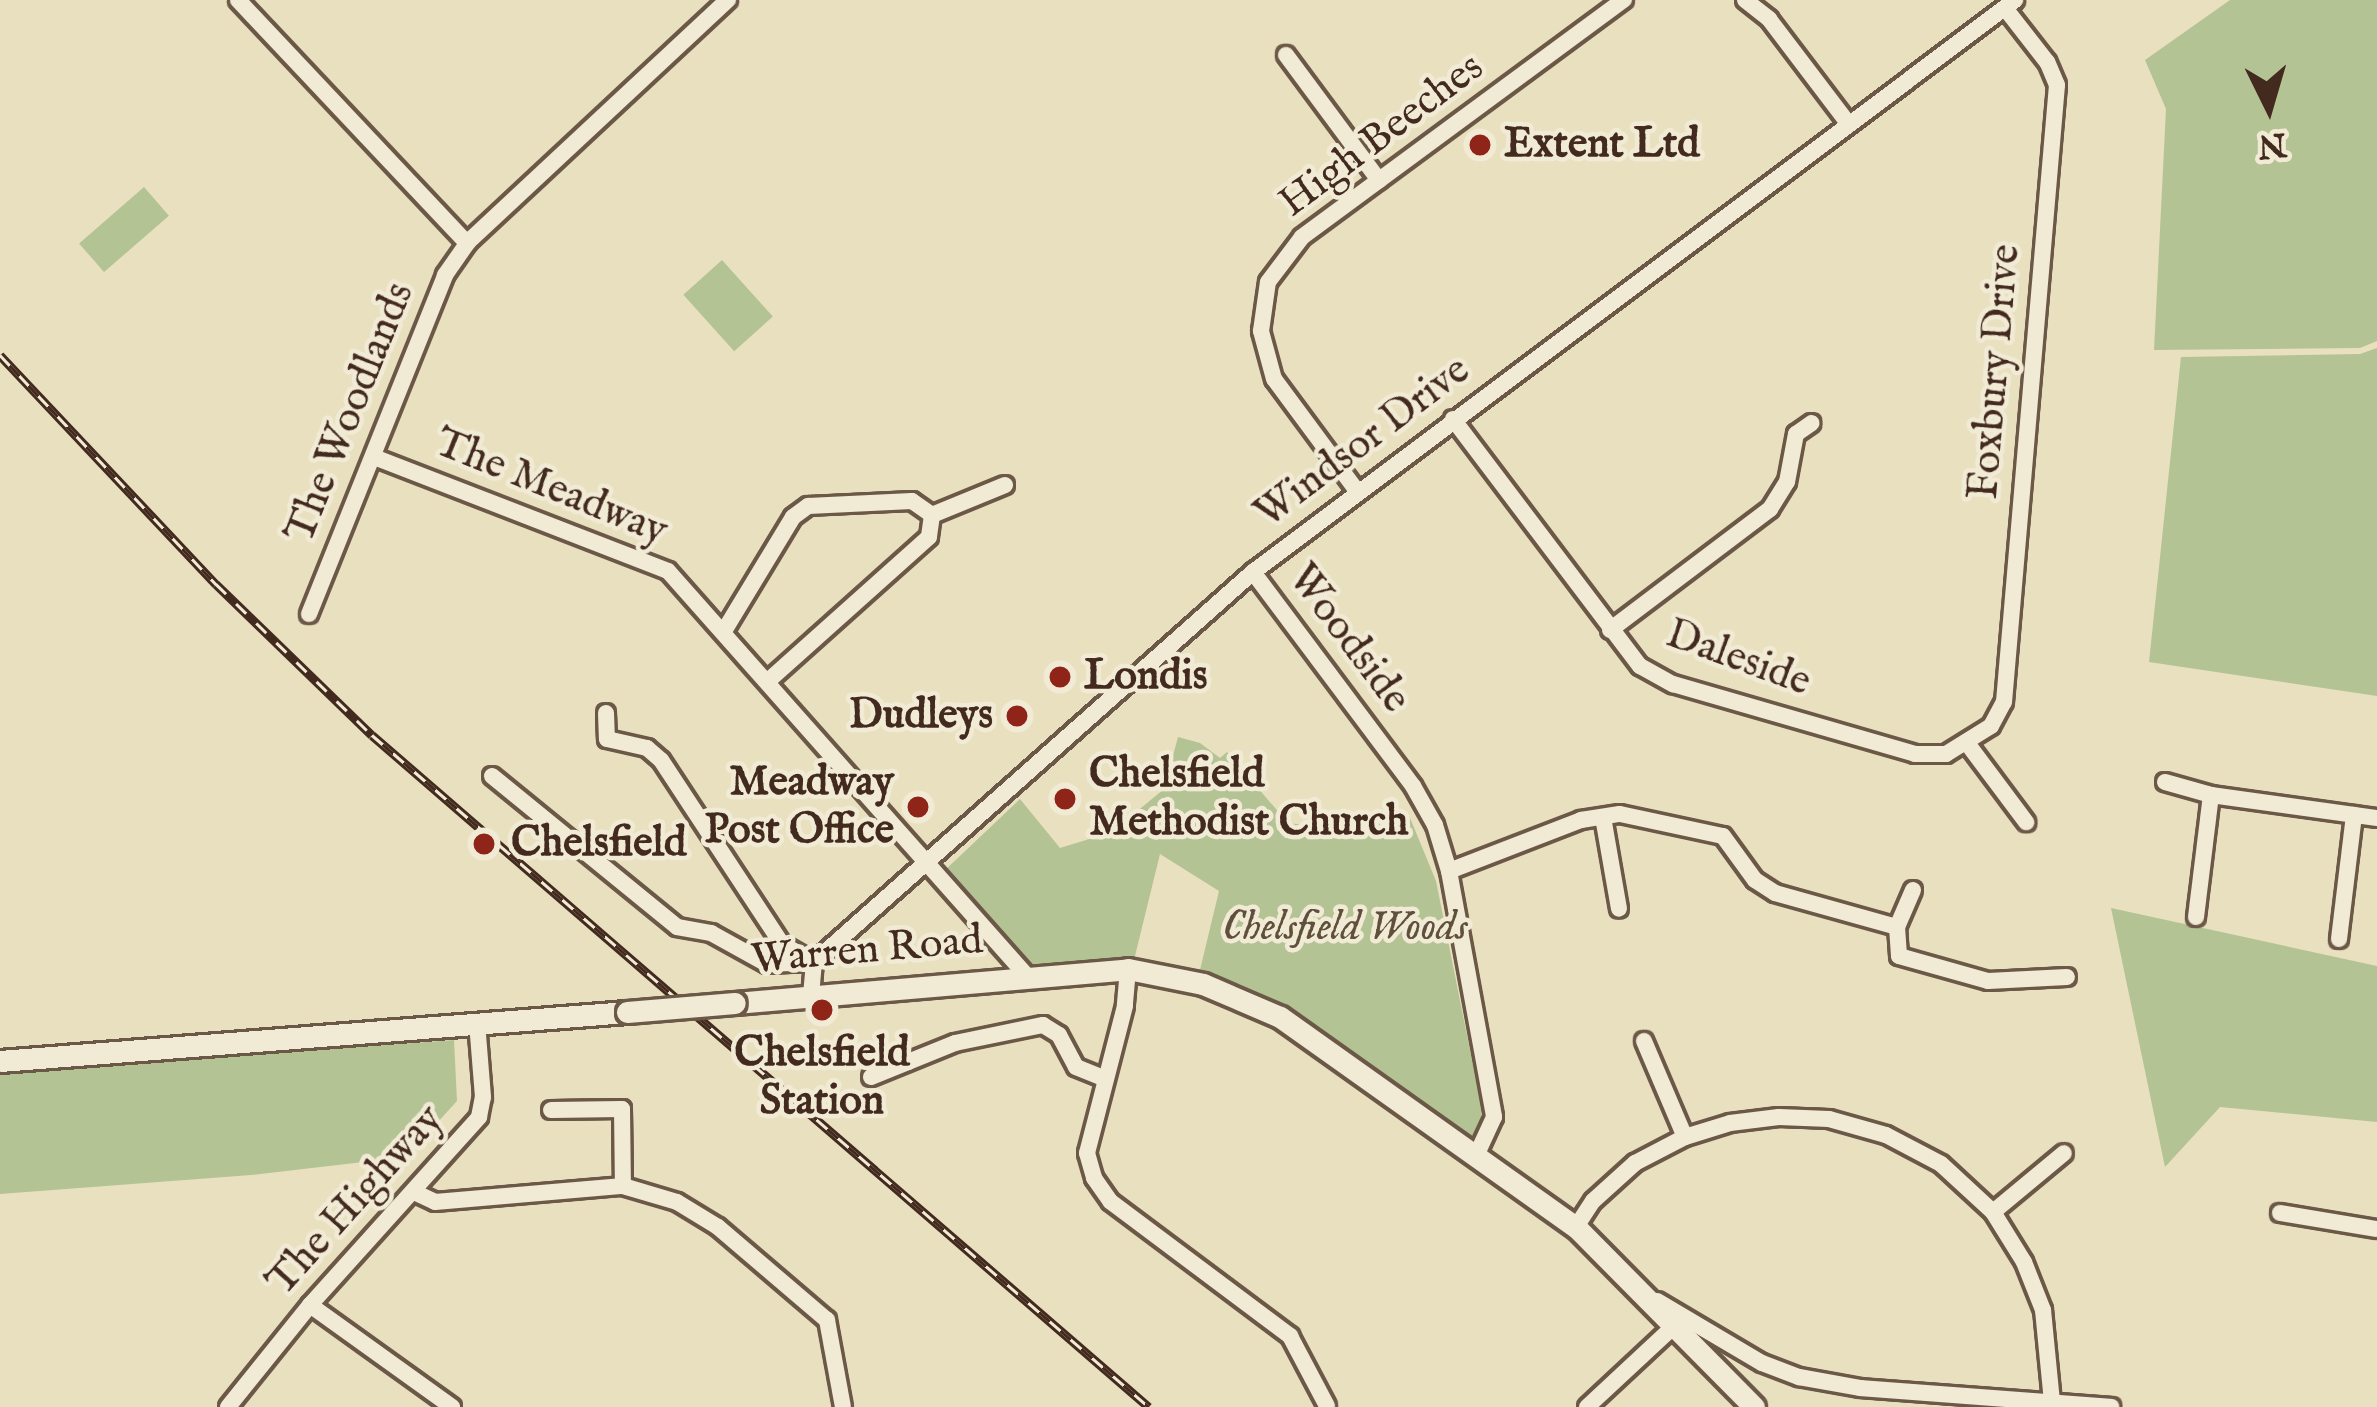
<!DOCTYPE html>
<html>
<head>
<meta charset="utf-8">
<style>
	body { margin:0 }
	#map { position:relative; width:2377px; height:1407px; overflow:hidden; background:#e9e0c0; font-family:"IM FELL English",serif }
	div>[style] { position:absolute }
	.green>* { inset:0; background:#b4c394; transform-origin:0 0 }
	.roads { filter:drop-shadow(3px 0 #6c5846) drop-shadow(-3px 0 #6c5846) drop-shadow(0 3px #6c5846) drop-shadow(0 -3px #6c5846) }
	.minor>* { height:16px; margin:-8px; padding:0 8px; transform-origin:8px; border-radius:8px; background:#f1ebd6 }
	.tertiary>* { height:21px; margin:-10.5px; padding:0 10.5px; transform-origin:10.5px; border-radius:10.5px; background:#f1ebd6 }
	.rail>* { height:9px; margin-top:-4.5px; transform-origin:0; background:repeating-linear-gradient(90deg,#f1ebd6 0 14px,#432a1e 0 28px); box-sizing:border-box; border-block:3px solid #432a1e }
	.bridges { filter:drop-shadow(3px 0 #6c5846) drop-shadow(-3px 0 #6c5846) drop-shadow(0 3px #6c5846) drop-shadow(0 -3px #6c5846) }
	.tertiary-bridge>* { height:21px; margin:-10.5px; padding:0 10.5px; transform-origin:10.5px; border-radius:10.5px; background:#f1ebd6 }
	.dots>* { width:33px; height:33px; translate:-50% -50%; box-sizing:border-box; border:6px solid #f1ebd6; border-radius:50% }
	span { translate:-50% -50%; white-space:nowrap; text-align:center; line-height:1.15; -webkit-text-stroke:9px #f1ebd6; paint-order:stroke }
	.street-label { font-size:42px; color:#432a1e }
	.poi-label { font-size:42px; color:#432a1e; font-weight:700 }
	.left { translate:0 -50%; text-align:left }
	.right { translate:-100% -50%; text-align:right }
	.park-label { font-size:42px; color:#5f503c; font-style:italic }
	.north { position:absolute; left:2209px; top:48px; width:120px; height:120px; -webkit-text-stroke:9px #f1ebd6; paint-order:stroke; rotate:175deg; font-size:33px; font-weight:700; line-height:48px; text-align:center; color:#432a1e }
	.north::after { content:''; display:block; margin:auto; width:42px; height:54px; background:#432a1e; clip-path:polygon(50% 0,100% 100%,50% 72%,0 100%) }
</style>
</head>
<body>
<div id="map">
	<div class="green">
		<div style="clip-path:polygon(2230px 0,2377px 0,2377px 341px,2360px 348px,2154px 350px,2166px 109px,2145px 60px)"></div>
		<div style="left:144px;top:187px;width:38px;height:86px;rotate:49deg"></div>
		<div style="left:722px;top:260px;width:76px;height:52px;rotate:48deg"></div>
		<div style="clip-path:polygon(2377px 348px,2377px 696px,2149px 662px,2181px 357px,2360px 354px)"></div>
		<div style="clip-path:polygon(1178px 737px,1200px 743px,1220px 758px,1227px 752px,1288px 823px,1336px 829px,1408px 813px,1436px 881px,1482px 1110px,1480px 1127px,1467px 1141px,1286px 1008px,1199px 974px,1219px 891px,1160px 854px,1135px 956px,1026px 967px,943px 872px,1020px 799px,1060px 848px,1112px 832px,1164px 789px)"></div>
		<div style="clip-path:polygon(2111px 908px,2377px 966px,2377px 1122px,2220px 1107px,2165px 1167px)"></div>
		<div style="clip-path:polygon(454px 1040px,457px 1101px,406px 1157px,251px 1175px,0 1194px,0 1073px)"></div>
	</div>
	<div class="roads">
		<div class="minor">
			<div style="left:238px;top:0;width:334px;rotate:46.7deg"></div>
			<div style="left:1745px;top:0;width:31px;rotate:38deg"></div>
			<div style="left:1769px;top:19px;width:131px;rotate:52.8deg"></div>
			<div style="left:1286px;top:55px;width:156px;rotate:53.4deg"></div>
			<div style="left:1453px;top:419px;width:310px;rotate:52.9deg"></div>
			<div style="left:1640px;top:666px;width:38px;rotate:29deg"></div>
			<div style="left:1673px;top:684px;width:252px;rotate:16.1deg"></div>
			<div style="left:1915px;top:754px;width:31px"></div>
			<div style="left:1946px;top:754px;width:53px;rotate:-31.9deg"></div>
			<div style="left:1991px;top:726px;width:27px;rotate:-62deg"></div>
			<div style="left:2004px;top:702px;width:619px;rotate:-85.09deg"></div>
			<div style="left:2057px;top:85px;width:25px;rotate:-113deg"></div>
			<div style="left:2047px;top:62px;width:68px;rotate:-127.9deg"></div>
			<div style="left:374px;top:457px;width:315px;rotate:21.2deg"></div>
			<div style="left:668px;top:571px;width:541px;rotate:48.45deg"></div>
			<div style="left:1357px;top:491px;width:139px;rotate:-126.5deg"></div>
			<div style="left:1274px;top:379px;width:50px;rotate:-105.2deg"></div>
			<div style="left:1261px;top:331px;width:49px;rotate:-81.9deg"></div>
			<div style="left:1268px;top:282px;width:56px;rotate:-52.9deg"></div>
			<div style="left:1302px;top:237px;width:400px;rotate:-36.4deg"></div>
			<div style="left:932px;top:515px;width:79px;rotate:-22.3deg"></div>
			<div style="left:1253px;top:572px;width:267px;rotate:53.2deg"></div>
			<div style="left:1413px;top:786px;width:45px;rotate:60.6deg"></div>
			<div style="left:1435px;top:825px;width:48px;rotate:73.1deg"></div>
			<div style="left:1449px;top:871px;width:250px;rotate:79.6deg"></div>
			<div style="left:1494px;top:1117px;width:43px;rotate:114.8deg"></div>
			<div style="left:309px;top:614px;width:365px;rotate:-68.1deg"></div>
			<div style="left:445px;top:275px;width:39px;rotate:-55deg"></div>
			<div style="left:467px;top:243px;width:357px;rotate:-43deg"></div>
			<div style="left:1610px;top:630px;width:201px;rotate:-37.1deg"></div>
			<div style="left:1770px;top:509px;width:32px;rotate:-58deg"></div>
			<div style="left:1787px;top:482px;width:49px;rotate:-79.4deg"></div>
			<div style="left:1796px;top:434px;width:19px;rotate:-35deg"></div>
			<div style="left:724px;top:631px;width:133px;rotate:-58.8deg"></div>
			<div style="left:793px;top:517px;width:19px;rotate:-36deg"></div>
			<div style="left:808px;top:506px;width:104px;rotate:-2.8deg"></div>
			<div style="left:912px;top:501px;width:24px;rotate:35deg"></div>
			<div style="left:932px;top:515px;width:22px;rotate:98deg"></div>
			<div style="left:929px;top:537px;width:216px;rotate:138.2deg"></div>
			<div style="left:606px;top:713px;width:26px;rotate:88deg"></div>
			<div style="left:607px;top:739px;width:41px;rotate:12.7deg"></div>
			<div style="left:647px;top:748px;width:18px;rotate:41deg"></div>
			<div style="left:661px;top:760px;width:220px;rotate:56.7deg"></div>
			<div style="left:782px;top:944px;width:36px;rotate:30deg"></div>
			<div style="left:1967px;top:743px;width:99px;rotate:53.2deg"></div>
			<div style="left:492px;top:776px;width:239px;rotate:39.2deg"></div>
			<div style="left:677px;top:927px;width:35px;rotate:10deg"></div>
			<div style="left:711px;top:933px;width:64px;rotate:29deg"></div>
			<div style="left:767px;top:964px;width:47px;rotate:-2.4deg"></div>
			<div style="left:2165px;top:782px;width:48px;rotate:15.8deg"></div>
			<div style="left:2211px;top:795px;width:168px;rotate:7.9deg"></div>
			<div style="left:1603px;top:817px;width:93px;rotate:80.1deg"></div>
			<div style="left:1449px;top:871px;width:142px;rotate:-21.1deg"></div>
			<div style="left:1581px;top:820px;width:39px;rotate:-9deg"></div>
			<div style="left:1620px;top:814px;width:105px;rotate:12.1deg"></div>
			<div style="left:1723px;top:836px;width:54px;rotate:54deg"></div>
			<div style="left:1755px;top:880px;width:24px;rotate:33deg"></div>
			<div style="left:1775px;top:893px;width:127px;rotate:15.6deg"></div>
			<div style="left:1913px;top:890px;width:40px;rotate:113.4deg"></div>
			<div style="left:1897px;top:927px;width:29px;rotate:86deg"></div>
			<div style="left:1899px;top:956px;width:92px;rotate:15.7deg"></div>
			<div style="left:1988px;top:981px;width:79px;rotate:-2.9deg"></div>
			<div style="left:2196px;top:917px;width:123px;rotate:-83deg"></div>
			<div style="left:2339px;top:939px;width:125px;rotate:-83.1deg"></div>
			<div style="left:1128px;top:969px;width:37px;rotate:95deg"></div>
			<div style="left:1125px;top:1006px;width:152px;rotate:104.5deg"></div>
			<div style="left:1087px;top:1153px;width:26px;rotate:74deg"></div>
			<div style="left:1094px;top:1178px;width:29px;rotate:55deg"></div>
			<div style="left:1111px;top:1202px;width:224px;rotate:36.8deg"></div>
			<div style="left:1290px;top:1336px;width:79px;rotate:62.1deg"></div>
			<div style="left:811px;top:996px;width:34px;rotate:-85deg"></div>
			<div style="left:814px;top:962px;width:587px;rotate:-41.62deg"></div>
			<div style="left:1253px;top:572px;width:953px;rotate:-36.89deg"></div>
			<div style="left:1644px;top:1041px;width:104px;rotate:66.9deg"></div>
			<div style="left:871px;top:1077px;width:91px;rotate:-22deg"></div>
			<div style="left:955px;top:1043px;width:90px;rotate:-11.6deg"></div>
			<div style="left:1043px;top:1025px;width:19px;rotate:32deg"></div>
			<div style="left:1059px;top:1035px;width:36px;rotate:62deg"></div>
			<div style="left:1076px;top:1067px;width:32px;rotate:22deg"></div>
			<div style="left:551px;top:1110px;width:71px;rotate:-0.8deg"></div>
			<div style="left:622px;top:1109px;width:77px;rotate:89.3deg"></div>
			<div style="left:414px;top:1192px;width:23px;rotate:25deg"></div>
			<div style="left:435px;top:1202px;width:189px;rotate:-4.9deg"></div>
			<div style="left:623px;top:1186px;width:56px;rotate:16.5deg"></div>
			<div style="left:677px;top:1202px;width:48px;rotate:31.4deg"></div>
			<div style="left:718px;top:1227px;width:143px;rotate:40.5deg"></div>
			<div style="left:827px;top:1320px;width:88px;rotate:79.6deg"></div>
			<div style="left:1993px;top:1212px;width:92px;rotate:-39.7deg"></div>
			<div style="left:2280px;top:1213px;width:98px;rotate:9.4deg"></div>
			<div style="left:1576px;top:1227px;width:31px;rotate:-57deg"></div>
			<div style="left:1593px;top:1201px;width:57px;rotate:-42.1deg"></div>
			<div style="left:1635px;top:1163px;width:56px;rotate:-27.5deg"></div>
			<div style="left:1685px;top:1137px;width:47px;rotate:-17.3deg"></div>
			<div style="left:1730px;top:1123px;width:49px;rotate:-7deg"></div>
			<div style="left:1779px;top:1117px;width:50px;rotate:2.3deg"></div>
			<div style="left:1829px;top:1119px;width:59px;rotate:15.7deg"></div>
			<div style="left:1886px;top:1135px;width:62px;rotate:27.8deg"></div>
			<div style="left:1941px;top:1164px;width:71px;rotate:42.7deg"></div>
			<div style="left:1993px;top:1212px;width:59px;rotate:58.2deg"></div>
			<div style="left:2024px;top:1262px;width:52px;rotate:68.4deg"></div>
			<div style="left:2043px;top:1310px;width:92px;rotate:84.4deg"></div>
			<div style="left:1657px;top:1301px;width:122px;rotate:30.6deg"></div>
			<div style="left:1762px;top:1363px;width:40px;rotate:21deg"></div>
			<div style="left:1799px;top:1377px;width:63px;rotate:10.1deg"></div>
			<div style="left:1861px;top:1388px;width:251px;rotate:4.3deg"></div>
			<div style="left:310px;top:1305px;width:175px;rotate:35.7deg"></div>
			<div style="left:228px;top:1407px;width:131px;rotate:-51.2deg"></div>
			<div style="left:310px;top:1305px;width:253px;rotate:-48deg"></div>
			<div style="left:479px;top:1117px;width:20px;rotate:-79deg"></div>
			<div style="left:483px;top:1097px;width:74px;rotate:-94.6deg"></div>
			<div style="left:1587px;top:1407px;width:115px;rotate:-42.9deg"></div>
		</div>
		<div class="tertiary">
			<div style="left:735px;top:1003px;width:394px;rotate:-4.9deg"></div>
			<div style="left:1128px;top:969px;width:76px;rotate:11.3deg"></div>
			<div style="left:1203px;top:984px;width:84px;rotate:23.2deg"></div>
			<div style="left:1280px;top:1017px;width:363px;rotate:35.4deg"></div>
			<div style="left:1576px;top:1227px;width:253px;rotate:45.3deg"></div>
			<div style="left:0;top:1061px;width:629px;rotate:-4.47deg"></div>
		</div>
	</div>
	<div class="rail">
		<div style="left:0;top:355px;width:315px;rotate:46.7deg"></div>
		<div style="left:216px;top:584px;width:217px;rotate:44.1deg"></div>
		<div style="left:372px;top:735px;width:1027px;rotate:40.86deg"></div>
	</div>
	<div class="bridges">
		<div class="tertiary-bridge">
			<div style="left:627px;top:1012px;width:108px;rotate:-4.8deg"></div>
		</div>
	</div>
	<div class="dots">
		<div style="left:1480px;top:145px;background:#8f2418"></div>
		<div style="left:1060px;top:677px;background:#8f2418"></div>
		<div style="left:1017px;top:716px;background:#8f2418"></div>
		<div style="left:1065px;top:799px;background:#8f2418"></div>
		<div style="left:918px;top:807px;background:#8f2418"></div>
		<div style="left:484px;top:844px;background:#8f2418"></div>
		<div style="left:822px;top:1010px;background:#8f2418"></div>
	</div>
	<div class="street-label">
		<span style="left:1382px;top:136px;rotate:-37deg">High Beeches</span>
		<span style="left:1996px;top:372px;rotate:-85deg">Foxbury Drive</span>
		<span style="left:351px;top:413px;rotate:-68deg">The Woodlands</span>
		<span style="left:1363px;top:443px;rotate:-37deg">Windsor Drive</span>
		<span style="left:551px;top:488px;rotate:22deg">The Meadway</span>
		<span style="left:1348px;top:639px;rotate:53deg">Woodside</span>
		<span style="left:1738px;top:659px;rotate:20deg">Daleside</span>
		<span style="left:867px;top:951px;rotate:-5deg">Warren Road</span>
		<span style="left:356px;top:1201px;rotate:-48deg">The Highway</span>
	</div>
	<div class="poi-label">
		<span class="left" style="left:1504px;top:145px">Extent Ltd</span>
		<span class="left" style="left:1084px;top:677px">Londis</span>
		<span class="right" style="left:993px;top:716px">Dudleys</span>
		<span class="left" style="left:1089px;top:799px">Chelsfield<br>Methodist Church</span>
		<span class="right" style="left:894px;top:807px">Meadway<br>Post Office</span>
		<span class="left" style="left:511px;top:844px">Chelsfield</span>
		<span style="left:822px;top:1078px">Chelsfield<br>Station</span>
	</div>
	<div class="park-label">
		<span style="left:1345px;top:928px">Chelsfield Woods</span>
	</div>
	<div class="north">N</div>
</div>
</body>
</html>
